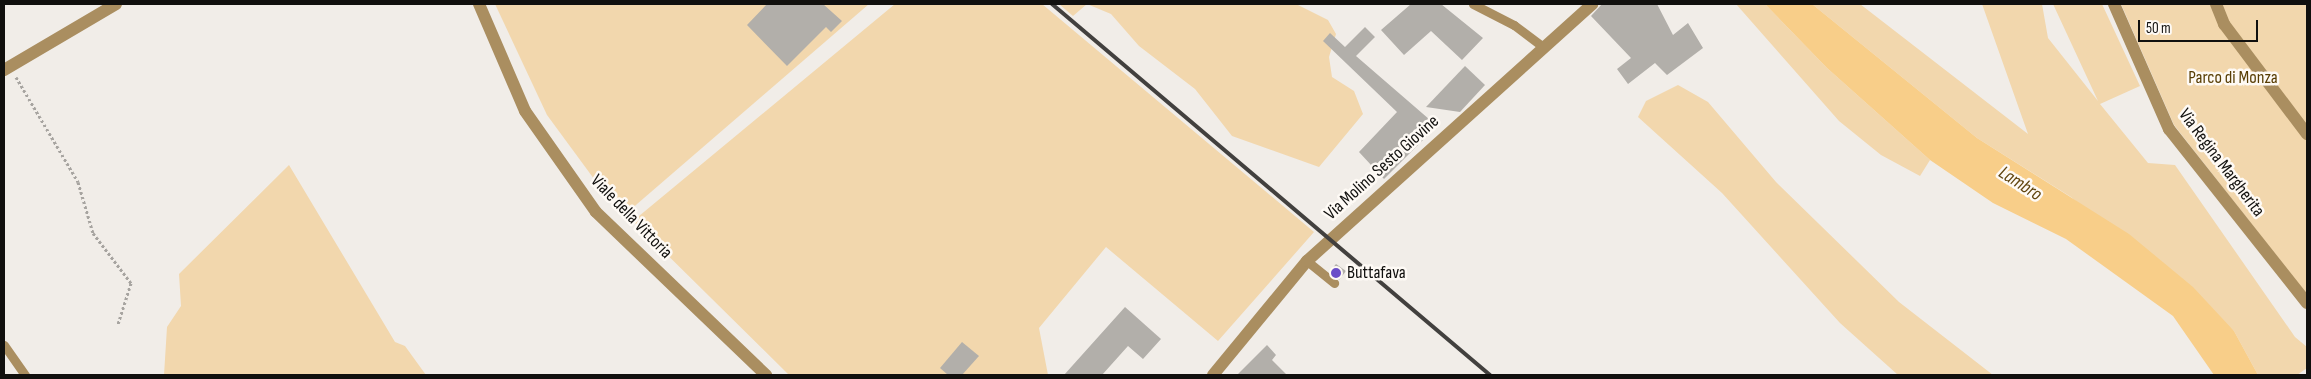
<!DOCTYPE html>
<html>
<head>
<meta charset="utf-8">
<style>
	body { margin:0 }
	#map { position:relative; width:2311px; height:379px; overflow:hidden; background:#f1ede8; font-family:"Sofia Sans Condensed",sans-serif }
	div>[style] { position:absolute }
	.green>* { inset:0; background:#f2d7ad }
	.water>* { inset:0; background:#f8ce89 }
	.building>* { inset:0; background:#b2afaa }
	.path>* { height:3px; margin-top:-1.5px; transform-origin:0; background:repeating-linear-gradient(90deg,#a7a4a0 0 2.5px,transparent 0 5px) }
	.service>* { height:9px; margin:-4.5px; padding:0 4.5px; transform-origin:4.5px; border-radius:4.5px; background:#aa8e60 }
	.pedestrian>* { height:12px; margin:-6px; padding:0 6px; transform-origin:6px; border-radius:6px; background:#aa8e60 }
	.minor>* { height:12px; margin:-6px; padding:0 6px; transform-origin:6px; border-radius:6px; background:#aa8e60 }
	.tertiary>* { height:12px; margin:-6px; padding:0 6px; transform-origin:6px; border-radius:6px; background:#aa8e60 }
	.rail>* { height:4px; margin:-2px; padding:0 2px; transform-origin:2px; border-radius:2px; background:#42403e }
	.dots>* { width:14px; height:14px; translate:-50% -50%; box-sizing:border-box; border:2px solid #fefaf5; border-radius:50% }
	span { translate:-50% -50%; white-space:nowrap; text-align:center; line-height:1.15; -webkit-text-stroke:5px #fefaf5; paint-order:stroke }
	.park-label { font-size:18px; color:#583d03 }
	.street-label { font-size:18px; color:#11100e }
	.poi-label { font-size:18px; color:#11100e }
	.left { translate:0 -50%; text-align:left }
	.water-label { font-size:19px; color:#624610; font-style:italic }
	.frame { position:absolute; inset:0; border:5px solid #11100e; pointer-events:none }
	.scale { position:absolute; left:2138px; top:20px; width:120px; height:22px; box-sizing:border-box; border:2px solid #11100e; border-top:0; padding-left:6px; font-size:15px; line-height:18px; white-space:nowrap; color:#11100e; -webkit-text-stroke:4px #fefaf5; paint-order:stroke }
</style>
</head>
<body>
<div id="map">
	<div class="green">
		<div style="clip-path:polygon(495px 4px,869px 4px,622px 217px,547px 115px)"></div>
		<div style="clip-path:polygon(895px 4px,1042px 4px,1314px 232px,1218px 341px,1106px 247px,1039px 328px,1048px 375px,789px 375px,633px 221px)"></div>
		<div style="clip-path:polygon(1059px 4px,1296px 4px,1328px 20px,1336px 34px,1329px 57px,1332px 77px,1354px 91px,1363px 114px,1319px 167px,1232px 136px,1195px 89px,1139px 46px,1111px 14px,1087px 4px,1073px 16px)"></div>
		<div style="clip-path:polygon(1736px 4px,1765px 4px,1827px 68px,1930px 160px,1920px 176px,1881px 155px,1839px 121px)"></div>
		<div style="clip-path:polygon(1812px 4px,1860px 4px,2028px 134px,1982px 4px,2042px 4px,2048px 38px,2098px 101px,2053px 4px,2102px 4px,2140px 86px,2100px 104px,2148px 163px,2175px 165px,2295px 337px,2307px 347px,2307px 368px,2297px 375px,2258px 375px,2234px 331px,2071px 197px,1977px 138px)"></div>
		<div style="clip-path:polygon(2121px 4px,2307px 4px,2307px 295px,2174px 125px)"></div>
		<div style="clip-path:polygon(1678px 85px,1708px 102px,1776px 182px,1899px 302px,1993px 375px,1898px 375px,1840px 323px,1722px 193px,1638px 117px,1646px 101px)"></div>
		<div style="clip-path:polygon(289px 165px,395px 342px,405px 346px,426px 375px,164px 375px,167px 327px,181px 306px,179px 274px)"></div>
	</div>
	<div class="water">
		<div style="clip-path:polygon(1765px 4px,1812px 4px,1977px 138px,2129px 234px,2193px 287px,2234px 331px,2258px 375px,2214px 375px,2173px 316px,2066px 239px,1993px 203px,1930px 160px,1827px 68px)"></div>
	</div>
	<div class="building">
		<div style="clip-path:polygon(767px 4px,823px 4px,842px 21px,831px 32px,826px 27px,787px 66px,747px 25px)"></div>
		<div style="clip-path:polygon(1411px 4px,1441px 4px,1483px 38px,1462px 60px,1431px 31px,1404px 55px,1381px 30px)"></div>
		<div style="clip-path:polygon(1602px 4px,1657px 4px,1673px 35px,1688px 23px,1703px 48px,1667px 75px,1655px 63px,1628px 84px,1617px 69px,1631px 58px,1591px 16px)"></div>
		<div style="clip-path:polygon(1365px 27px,1375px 37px,1356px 56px,1437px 126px,1384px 179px,1359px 152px,1397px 112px,1323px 41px,1330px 33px,1345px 47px)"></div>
		<div style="clip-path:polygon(1465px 66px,1485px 85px,1460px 112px,1426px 107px)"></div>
		<div style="clip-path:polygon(1336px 264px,1346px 271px,1339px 280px,1330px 271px)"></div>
		<div style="clip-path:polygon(1125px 307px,1161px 339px,1143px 359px,1128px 346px,1102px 375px,1064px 375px)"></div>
		<div style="clip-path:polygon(962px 342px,979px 356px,962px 375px,948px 375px,940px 368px)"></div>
		<div style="clip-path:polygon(1267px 345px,1276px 355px,1272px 360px,1287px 375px,1237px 375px)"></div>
	</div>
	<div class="path">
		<div style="left:16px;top:77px;width:122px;rotate:59.4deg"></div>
		<div style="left:78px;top:182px;width:53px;rotate:73.6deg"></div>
		<div style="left:93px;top:233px;width:63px;rotate:52.8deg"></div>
		<div style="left:131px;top:283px;width:43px;rotate:107.6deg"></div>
	</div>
	<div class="service">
		<div style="left:1473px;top:4px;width:46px;rotate:27.1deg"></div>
		<div style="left:1514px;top:25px;width:36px;rotate:37deg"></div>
		<div style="left:1307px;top:261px;width:35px;rotate:39deg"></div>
		<div style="left:4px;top:345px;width:37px;rotate:55deg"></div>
	</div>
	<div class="pedestrian">
		<div style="left:2216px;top:4px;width:22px;rotate:68deg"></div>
		<div style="left:2224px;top:24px;width:138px;rotate:53deg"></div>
	</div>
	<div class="minor">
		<div style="left:2114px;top:4px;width:137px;rotate:66.3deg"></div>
		<div style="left:2169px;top:129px;width:222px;rotate:51.6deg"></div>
		<div style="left:1213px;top:375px;width:148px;rotate:-50.5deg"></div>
		<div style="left:1307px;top:261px;width:384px;rotate:-42deg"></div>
	</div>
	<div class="tertiary">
		<div style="left:479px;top:4px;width:116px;rotate:66.7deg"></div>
		<div style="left:525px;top:111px;width:123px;rotate:54.9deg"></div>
		<div style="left:596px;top:212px;width:236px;rotate:43.8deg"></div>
		<div style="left:4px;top:70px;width:130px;rotate:-30.5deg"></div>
	</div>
	<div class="rail">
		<div style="left:1052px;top:4px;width:574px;rotate:40.27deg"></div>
	</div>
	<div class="dots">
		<div style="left:1336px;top:273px;background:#6b4ec8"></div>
	</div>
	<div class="park-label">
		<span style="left:2233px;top:78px">Parco di Monza</span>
	</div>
	<div class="street-label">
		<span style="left:2221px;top:163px;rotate:53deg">Via Regina Margherita</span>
		<span style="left:1382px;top:168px;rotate:-42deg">Via Molino Sesto Giovine</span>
		<span style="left:631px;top:217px;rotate:46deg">Viale della Vittoria</span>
	</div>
	<div class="poi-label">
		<span class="left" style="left:1347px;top:273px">Buttafava</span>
	</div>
	<div class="water-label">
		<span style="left:2020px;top:184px;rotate:33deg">Lambro</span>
	</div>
	<div class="frame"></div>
	<div class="scale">50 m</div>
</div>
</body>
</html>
